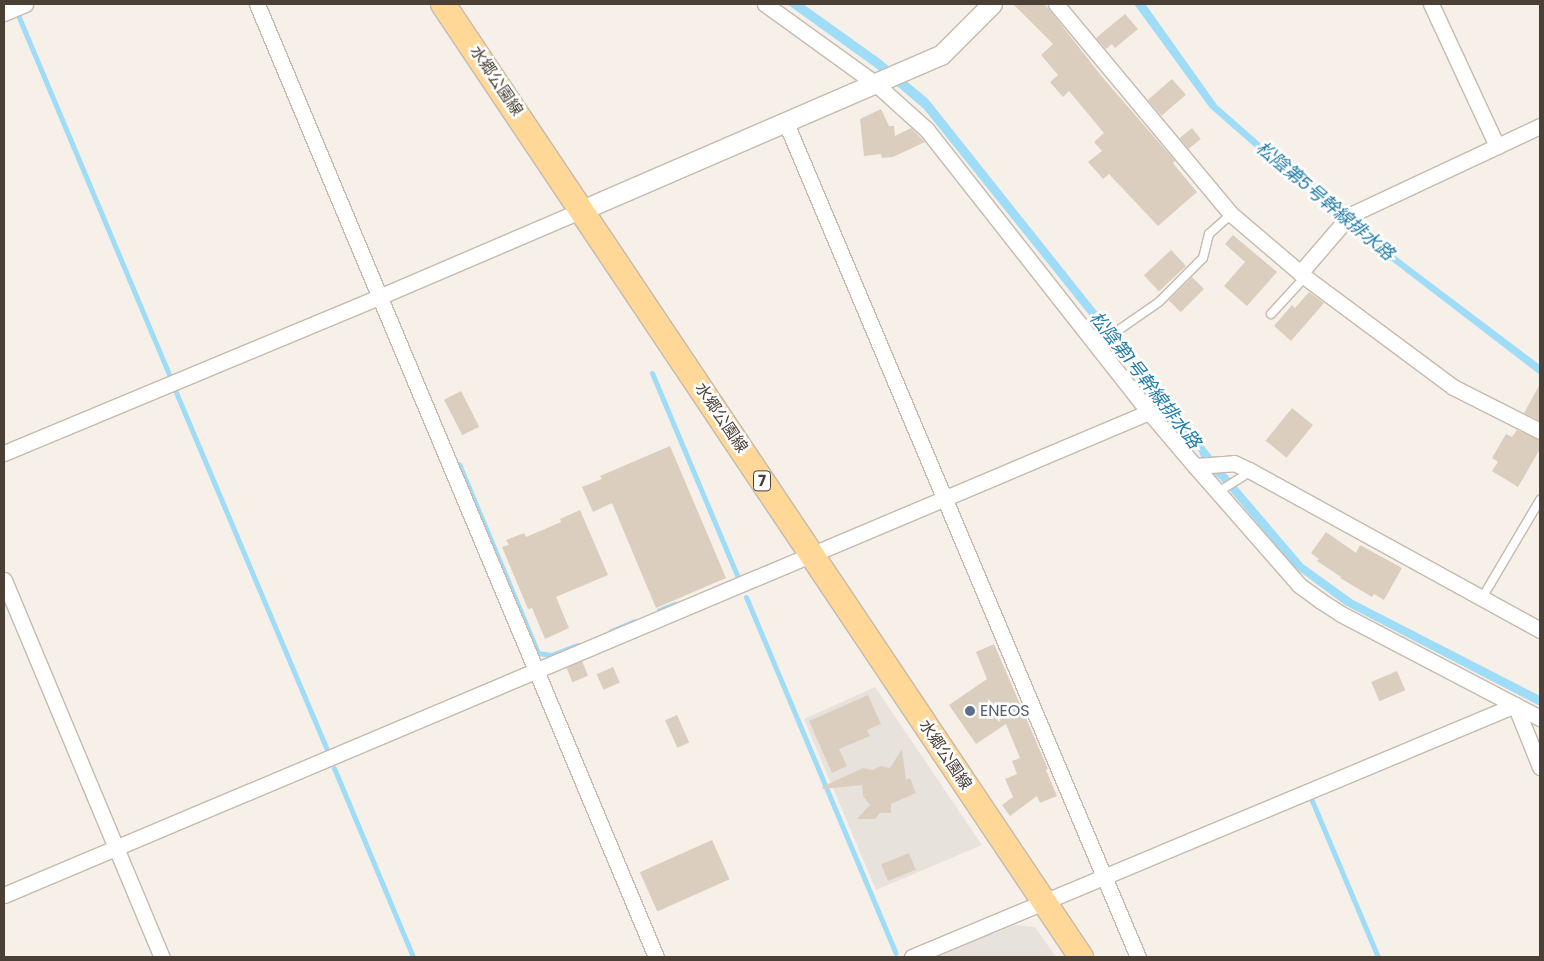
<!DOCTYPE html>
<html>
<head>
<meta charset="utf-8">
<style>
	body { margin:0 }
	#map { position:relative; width:1544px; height:961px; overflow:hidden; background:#f6f0e8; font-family:Poppins,"Noto Sans JP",sans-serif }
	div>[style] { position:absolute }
	.industrial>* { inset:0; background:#e8e2dd }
	.water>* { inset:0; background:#9fdcf8 }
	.stream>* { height:5px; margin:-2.5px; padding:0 2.5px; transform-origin:2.5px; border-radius:2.5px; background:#9fdcf8 }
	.building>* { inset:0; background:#dccebf; transform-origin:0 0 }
	.roads { filter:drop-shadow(1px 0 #c5baad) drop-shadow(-1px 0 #c5baad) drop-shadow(0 1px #c5baad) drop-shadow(0 -1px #c5baad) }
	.service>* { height:8px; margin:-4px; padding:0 4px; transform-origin:4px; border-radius:4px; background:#fff }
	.minor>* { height:15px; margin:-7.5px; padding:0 7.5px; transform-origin:7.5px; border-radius:7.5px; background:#fff }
	.tertiary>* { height:19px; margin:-9.5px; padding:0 9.5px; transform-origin:9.5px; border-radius:9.5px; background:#fff }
	.primary>* { height:24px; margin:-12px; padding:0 12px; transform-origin:12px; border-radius:12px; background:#ffd898 }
	.dots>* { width:14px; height:14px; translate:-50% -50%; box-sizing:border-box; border:2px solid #fff; border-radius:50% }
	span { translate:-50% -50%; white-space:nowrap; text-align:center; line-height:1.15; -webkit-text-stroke:5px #fff; paint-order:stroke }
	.shield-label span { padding:1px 4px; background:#fff; border:1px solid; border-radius:4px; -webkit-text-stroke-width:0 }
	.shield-label { font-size:15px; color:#4a4036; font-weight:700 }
	.street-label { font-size:16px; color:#4a4036 }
	.service-label { font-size:16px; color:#4e5e75 }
	.left { translate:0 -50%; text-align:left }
	.water-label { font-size:18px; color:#1f7ba7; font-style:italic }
	.frame { position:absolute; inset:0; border:5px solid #4a4036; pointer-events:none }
</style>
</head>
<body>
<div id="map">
	<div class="industrial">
		<div style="clip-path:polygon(875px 687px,982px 845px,876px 890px,804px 719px)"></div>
		<div style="clip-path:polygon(1015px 925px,1035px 927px,1056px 957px,931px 957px)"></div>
	</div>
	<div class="water">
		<div style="clip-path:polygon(787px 4px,803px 4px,880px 59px,928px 99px,1223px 470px,1303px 564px,1353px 600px,1540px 696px,1540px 706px,1345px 605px,1295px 568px,1220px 479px,1207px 470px,1199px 452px,924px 109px,876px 68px)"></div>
		<div style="clip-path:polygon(1134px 4px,1146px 5px,1217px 105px,1353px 224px,1540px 365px,1540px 375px,1337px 219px,1210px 108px)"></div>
	</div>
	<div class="stream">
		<div style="left:18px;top:15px;width:389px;rotate:67.2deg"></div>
		<div style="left:652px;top:373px;width:222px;rotate:67.2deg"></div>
		<div style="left:175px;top:390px;width:389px;rotate:67.1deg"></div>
		<div style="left:459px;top:464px;width:205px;rotate:67.3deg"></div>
		<div style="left:538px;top:653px;width:13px;rotate:9deg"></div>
		<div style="left:551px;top:655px;width:28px;rotate:-21deg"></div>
		<div style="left:746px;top:597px;width:386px;rotate:67.2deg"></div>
		<div style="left:659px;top:610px;width:17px;rotate:-21deg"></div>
		<div style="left:611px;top:631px;width:25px;rotate:-23deg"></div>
		<div style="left:334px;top:768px;width:205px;rotate:67.3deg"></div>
		<div style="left:1310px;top:796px;width:175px;rotate:67.1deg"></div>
	</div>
	<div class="building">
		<div style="clip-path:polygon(1013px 4px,1044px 4px,1048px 8px,1103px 78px,1175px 161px,1173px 163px,1176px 167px,1197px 192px,1158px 226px,1109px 174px,1103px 179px,1088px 162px,1102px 151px,1094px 142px,1104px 133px,1069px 91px,1063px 97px,1050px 82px,1058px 75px,1041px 55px,1053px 44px)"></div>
		<div style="clip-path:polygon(1125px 14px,1138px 29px,1115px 48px,1112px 44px,1106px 49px,1096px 38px)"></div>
		<div style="left:1172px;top:79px;width:21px;height:32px;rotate:49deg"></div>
		<div style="clip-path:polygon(881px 109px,889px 126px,894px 126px,895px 136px,911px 128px,925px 142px,893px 157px,882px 158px,881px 154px,864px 156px,860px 119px)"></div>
		<div style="left:1192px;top:128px;width:14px;height:16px;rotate:51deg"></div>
		<div style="clip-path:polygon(1233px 235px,1277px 272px,1247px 306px,1224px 286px,1245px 262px,1225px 244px)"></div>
		<div style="left:1171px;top:250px;width:22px;height:37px;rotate:47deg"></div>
		<div style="left:1192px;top:277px;width:17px;height:33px;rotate:45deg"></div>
		<div style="clip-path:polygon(1309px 292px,1324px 303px,1291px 341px,1274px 326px,1292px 305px,1295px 308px)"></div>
		<div style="clip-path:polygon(1540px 384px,1540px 421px,1524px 413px)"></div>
		<div style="left:461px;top:391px;width:40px;height:19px;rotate:63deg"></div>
		<div style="left:1292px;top:408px;width:27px;height:42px;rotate:39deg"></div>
		<div style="clip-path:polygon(1517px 430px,1540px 440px,1540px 449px,1518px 487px,1492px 471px,1498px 462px,1492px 458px,1506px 434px,1512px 437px)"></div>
		<div style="clip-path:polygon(670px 446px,726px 578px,656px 608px,612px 503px,593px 512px,582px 487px,602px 479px,600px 476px)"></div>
		<div style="clip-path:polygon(580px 510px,608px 575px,556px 597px,569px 628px,545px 639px,532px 608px,528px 609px,502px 547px,509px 545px,506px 540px,524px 533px,526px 537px,561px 522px,560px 519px)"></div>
		<div style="clip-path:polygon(1326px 532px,1356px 553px,1360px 545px,1402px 568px,1384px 600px,1374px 594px,1372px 597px,1340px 578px,1341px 577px,1317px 561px,1319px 559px,1311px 553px)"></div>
		<div style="clip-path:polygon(994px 644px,1048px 769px,1046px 770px,1057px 796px,1040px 803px,1037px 796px,1010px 816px,1002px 805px,1013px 797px,1005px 779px,1017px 774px,1012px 761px,1020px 758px,1006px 724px,976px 744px,949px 705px,987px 679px,976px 652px)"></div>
		<div style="left:582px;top:661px;width:16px;height:17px;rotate:68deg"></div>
		<div style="left:613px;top:667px;width:17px;height:18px;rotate:66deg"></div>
		<div style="left:1397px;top:671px;width:21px;height:28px;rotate:67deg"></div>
		<div style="clip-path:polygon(868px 695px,881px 724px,867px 730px,870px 736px,839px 749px,847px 766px,832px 773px,809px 721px)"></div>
		<div style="left:677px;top:715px;width:30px;height:13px;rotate:66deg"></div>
		<div style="clip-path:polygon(902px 749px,906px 780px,910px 778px,916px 793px,891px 804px,891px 813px,880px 813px,875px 819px,857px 819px,870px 805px,863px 796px,862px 785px,823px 789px,822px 787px,863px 768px,872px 770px,881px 766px,890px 768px)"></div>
		<div style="left:712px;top:840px;width:43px;height:79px;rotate:66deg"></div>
		<div style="left:909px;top:853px;width:18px;height:30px;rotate:68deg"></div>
	</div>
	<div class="roads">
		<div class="service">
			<div style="left:1271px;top:314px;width:50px;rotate:-47.4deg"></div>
			<div style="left:1097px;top:345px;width:75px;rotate:-34.7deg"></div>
			<div style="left:1159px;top:302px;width:62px;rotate:-45deg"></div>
			<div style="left:1203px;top:258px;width:25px;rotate:-76deg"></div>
			<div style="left:1209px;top:234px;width:30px;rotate:-42deg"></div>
			<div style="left:1218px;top:492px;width:40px;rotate:-32deg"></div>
			<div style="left:1482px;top:598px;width:114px;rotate:-59.4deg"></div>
		</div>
		<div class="minor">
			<div style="left:257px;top:4px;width:1033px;rotate:67.28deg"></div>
			<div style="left:765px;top:4px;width:137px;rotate:35.8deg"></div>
			<div style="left:876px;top:84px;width:69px;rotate:42deg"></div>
			<div style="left:927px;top:130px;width:359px;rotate:51.8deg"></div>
			<div style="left:1149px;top:412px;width:71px;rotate:49.6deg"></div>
			<div style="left:1195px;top:466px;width:39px;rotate:-4deg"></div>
			<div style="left:1234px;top:463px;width:17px;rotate:25deg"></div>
			<div style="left:1249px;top:470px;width:332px;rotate:28.8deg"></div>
			<div style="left:1056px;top:4px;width:273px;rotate:50.2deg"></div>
			<div style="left:1231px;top:214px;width:97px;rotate:40.4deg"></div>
			<div style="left:1305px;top:277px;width:184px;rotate:36.6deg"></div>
			<div style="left:1453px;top:387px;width:97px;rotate:26.8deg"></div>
			<div style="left:1431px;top:4px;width:157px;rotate:65.1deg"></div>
			<div style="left:4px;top:13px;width:23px;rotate:-23deg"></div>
			<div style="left:786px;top:123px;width:905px;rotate:67.12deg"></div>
			<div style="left:1300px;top:273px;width:77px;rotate:-49.2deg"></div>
			<div style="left:1350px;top:215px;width:210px;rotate:-25.1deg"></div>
			<div style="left:4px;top:453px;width:406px;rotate:-22.6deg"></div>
			<div style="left:379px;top:297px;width:221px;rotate:-23.2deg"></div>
			<div style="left:1195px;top:466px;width:158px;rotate:48.8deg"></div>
			<div style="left:1299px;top:585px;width:27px;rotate:36deg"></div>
			<div style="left:1321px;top:601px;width:24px;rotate:33deg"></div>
			<div style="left:1341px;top:614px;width:225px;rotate:27.6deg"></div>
			<div style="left:4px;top:580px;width:409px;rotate:67.3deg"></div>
			<div style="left:4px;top:895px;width:1243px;rotate:-22.87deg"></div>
			<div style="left:912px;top:957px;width:654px;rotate:-22.68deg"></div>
			<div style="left:1515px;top:705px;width:67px;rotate:68deg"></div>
		</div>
		<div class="tertiary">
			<div style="left:582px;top:210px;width:391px;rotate:-23.4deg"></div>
			<div style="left:941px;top:55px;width:72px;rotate:-45deg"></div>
		</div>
		<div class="primary">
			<div style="left:443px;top:4px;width:1147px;rotate:56.2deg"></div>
		</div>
	</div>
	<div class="dots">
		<div style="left:970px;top:711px;background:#5c6f8a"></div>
	</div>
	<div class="shield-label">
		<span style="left:762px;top:481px">7</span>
	</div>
	<div class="street-label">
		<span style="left:496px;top:81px;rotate:56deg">水郷公園線</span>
		<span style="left:721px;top:418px;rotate:56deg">水郷公園線</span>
		<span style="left:945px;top:755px;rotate:56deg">水郷公園線</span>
	</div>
	<div class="service-label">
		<span class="left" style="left:980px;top:711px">ENEOS</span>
	</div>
	<div class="water-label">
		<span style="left:1325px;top:201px;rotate:40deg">松陰第5号幹線排水路</span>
		<span style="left:1145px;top:380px;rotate:52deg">松陰第1号幹線排水路</span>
	</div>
	<div class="frame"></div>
</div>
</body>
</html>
